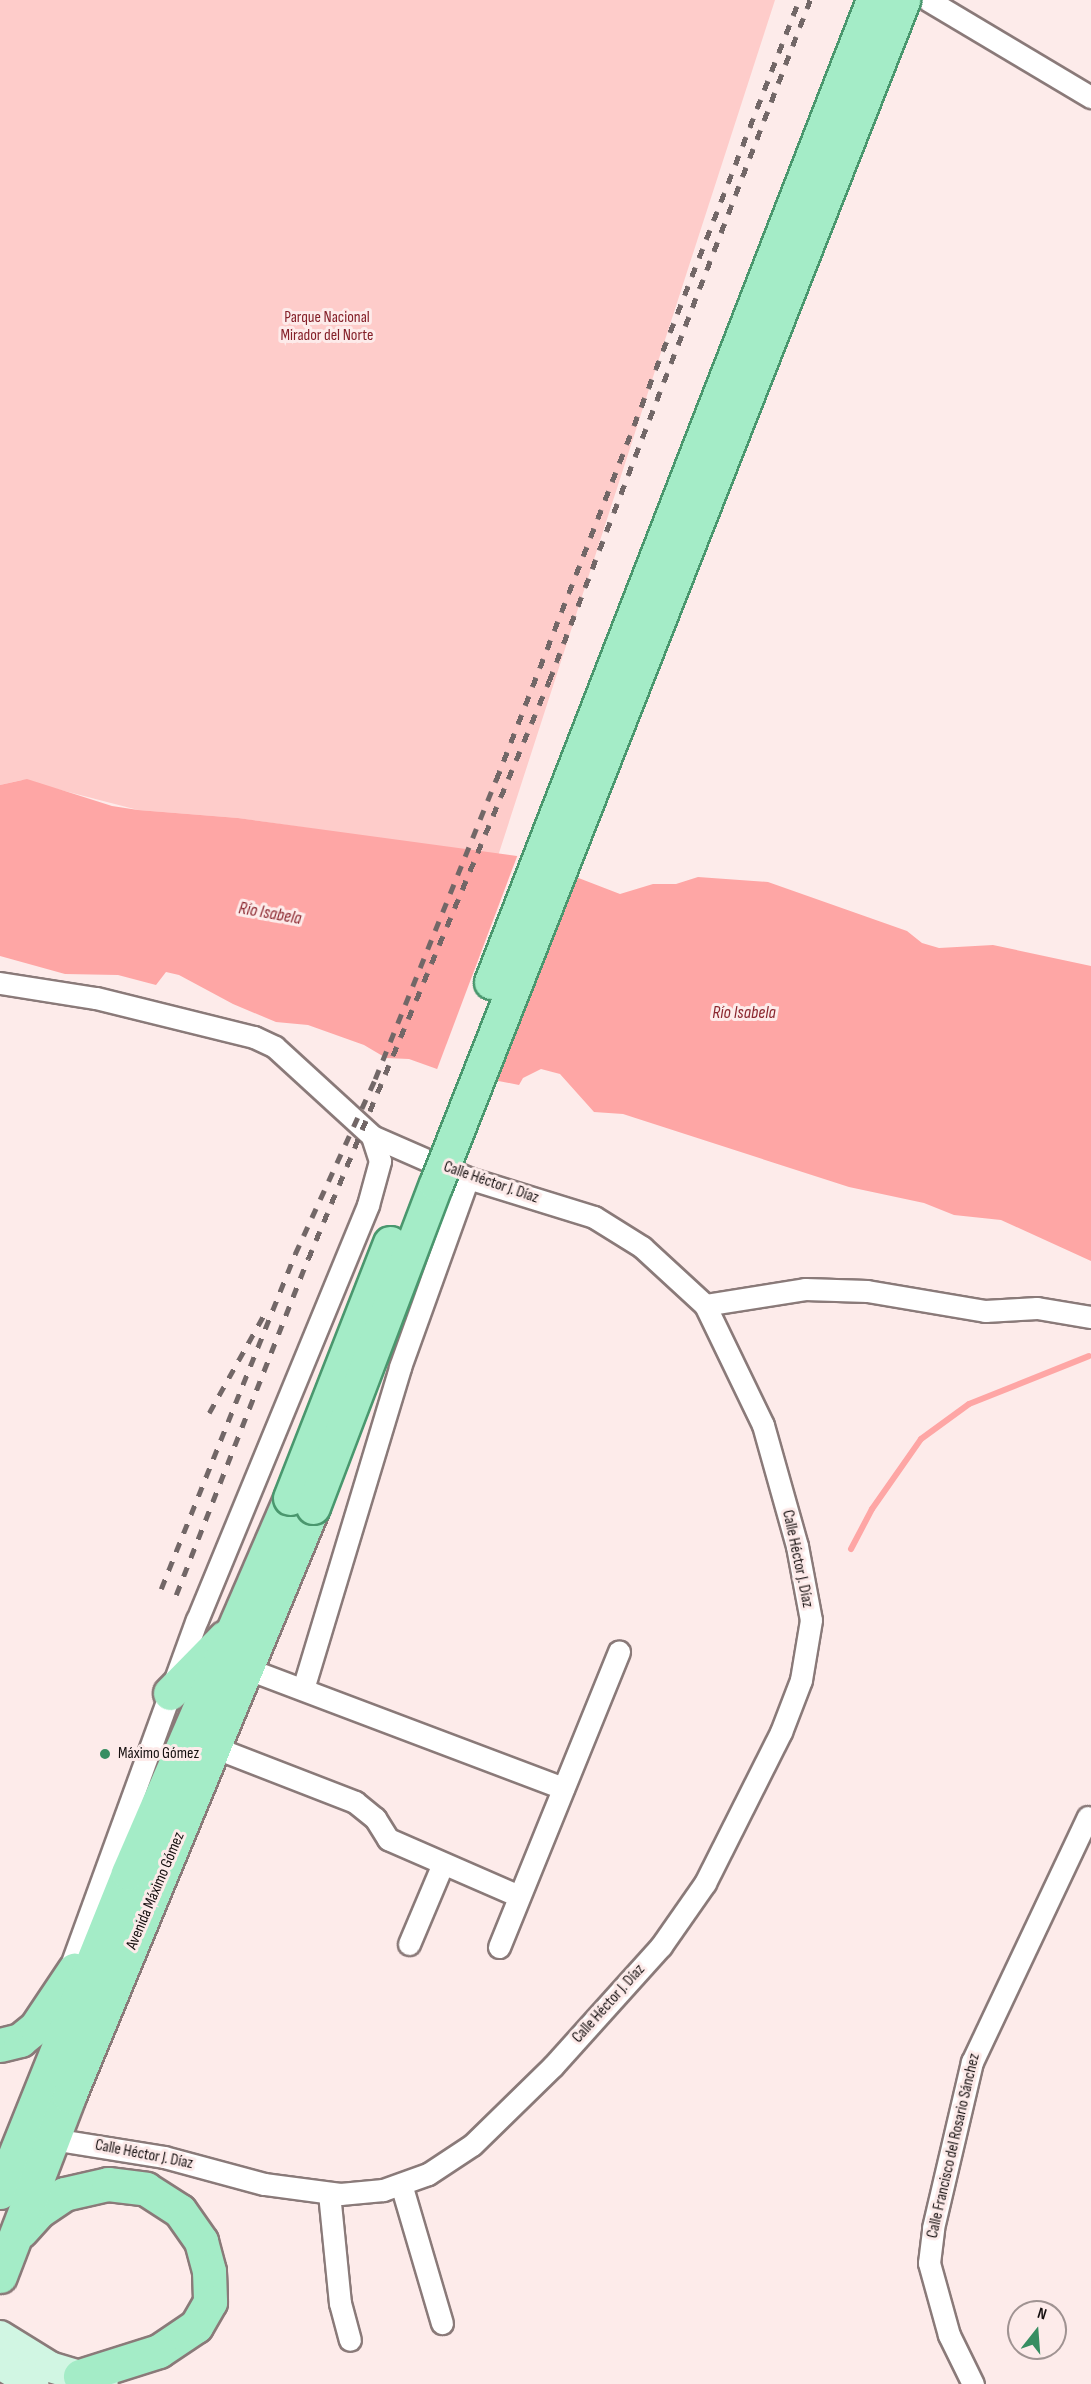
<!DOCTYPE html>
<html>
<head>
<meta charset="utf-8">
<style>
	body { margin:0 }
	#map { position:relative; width:1091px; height:2384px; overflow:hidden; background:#fdebea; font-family:"Sofia Sans Condensed",sans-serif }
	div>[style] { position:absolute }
	.green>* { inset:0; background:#feccca }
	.water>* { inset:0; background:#fea6a5 }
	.pier>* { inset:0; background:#fdebea }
	.stream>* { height:6px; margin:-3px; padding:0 3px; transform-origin:3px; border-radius:3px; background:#fea6a5 }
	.roads { filter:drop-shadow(2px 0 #8a7a79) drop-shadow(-2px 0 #8a7a79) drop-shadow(0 2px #8a7a79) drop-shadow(0 -2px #8a7a79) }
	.minor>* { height:21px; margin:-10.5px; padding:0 10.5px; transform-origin:10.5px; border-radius:10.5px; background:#fff }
	.secondary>* { height:30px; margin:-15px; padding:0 15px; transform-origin:15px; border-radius:15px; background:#d1f6e3 }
	.primary>* { height:33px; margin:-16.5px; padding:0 16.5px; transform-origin:16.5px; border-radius:16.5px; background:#a4ecc7 }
	.rail>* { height:4.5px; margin-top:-2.25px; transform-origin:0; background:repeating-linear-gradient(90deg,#726767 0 10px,transparent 0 20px) }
	.bridges { filter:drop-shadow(2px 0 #4a976e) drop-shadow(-2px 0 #4a976e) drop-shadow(0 2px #4a976e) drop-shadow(0 -2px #4a976e) }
	.primary-bridge>* { height:33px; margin:-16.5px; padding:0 16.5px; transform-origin:16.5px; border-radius:16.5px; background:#a4ecc7 }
	.dots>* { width:16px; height:16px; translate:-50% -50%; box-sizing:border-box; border:3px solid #fdebea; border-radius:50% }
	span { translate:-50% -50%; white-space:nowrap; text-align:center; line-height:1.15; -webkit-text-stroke:6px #fdebea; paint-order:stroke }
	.park-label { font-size:16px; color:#842029 }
	.street-label { font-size:16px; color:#150f0f }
	.poi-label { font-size:16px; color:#150f0f }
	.left { translate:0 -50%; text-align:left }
	.water-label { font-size:18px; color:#8b272f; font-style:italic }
	.north { position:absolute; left:1007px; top:2300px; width:60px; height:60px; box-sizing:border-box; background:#fdebea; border:2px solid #a09392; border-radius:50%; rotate:17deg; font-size:16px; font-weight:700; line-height:24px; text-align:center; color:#150f0f }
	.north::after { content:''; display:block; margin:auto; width:21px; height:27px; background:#378e62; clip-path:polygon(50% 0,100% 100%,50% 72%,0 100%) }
</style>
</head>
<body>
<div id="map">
	<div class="green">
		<div style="clip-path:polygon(0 0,775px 0,498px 856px,238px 818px,138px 810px,22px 780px,0 785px)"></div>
	</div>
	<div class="water">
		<div style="clip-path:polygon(27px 779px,112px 806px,138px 810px,238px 818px,524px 857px,620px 894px,653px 884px,676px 884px,698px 877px,768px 882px,907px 931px,922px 943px,939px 948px,993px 945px,1091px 966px,1091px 1261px,1001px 1220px,954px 1215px,924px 1203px,849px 1187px,623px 1114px,594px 1112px,560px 1074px,541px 1069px,523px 1078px,519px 1085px,437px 1069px,409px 1059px,386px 1058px,364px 1045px,308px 1025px,276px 1022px,233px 1004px,179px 975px,166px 972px,156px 985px,118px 975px,65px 974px,0 956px,0 785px)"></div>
	</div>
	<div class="pier">
		<div style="clip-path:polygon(518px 854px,525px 854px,491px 1082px,436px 1072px)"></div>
	</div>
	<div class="stream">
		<div style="left:851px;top:1549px;width:45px;rotate:-62.3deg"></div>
		<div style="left:872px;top:1509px;width:85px;rotate:-55deg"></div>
		<div style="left:921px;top:1439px;width:59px;rotate:-36.1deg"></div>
		<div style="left:969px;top:1404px;width:129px;rotate:-21.8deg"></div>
	</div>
	<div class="roads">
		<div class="minor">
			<div style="left:928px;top:0;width:190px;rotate:30.8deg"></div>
			<div style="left:0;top:983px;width:97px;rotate:8.9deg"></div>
			<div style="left:96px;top:998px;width:163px;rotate:13.9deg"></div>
			<div style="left:254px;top:1037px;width:23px;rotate:25deg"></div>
			<div style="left:275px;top:1047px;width:132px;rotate:42.5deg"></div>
			<div style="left:372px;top:1136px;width:105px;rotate:23.6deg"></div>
			<div style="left:468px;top:1178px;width:132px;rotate:17.2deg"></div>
			<div style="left:594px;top:1217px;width:57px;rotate:32deg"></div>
			<div style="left:642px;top:1247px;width:86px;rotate:42.6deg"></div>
			<div style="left:705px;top:1305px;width:133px;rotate:64.2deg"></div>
			<div style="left:763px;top:1425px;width:126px;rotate:74.3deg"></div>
			<div style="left:797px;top:1546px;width:75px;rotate:79.3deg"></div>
			<div style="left:811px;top:1620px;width:61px;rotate:99.5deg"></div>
			<div style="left:801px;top:1680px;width:56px;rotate:111deg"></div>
			<div style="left:781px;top:1732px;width:169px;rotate:116.7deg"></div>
			<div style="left:705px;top:1883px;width:77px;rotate:124.9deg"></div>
			<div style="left:661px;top:1946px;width:161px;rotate:132deg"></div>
			<div style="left:553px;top:2066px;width:113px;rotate:135.7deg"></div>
			<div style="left:472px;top:2145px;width:53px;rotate:146.6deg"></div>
			<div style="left:428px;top:2174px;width:48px;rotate:160.4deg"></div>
			<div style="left:383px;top:2190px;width:43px;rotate:174.7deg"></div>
			<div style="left:340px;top:2194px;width:77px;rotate:-172.5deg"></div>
			<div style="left:264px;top:2184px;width:104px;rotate:-164.9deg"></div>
			<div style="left:164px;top:2157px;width:113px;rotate:-170.9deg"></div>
			<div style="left:705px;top:1305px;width:101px;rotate:-9.1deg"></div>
			<div style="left:805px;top:1289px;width:62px;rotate:1.8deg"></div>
			<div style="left:867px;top:1291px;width:120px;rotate:9.6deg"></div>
			<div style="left:985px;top:1311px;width:52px;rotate:-3.3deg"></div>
			<div style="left:1037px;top:1308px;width:55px;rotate:9.5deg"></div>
			<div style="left:248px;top:1669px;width:337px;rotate:20.7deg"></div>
			<div style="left:303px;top:1689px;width:336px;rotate:-73.2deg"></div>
			<div style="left:400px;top:1367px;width:201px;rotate:-70.2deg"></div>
			<div style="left:216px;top:1748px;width:149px;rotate:21.2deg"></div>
			<div style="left:355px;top:1802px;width:26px;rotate:39deg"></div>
			<div style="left:375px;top:1818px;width:25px;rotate:58deg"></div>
			<div style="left:388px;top:1839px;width:143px;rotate:23.5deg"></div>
			<div style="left:409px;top:1944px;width:85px;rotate:-67.1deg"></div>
			<div style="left:499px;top:1947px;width:319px;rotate:-67.9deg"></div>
			<div style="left:66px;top:1979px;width:382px;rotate:-70deg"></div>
			<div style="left:197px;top:1620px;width:449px;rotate:-67.6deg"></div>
			<div style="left:368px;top:1205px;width:46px;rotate:-74.7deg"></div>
			<div style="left:380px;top:1161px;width:26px;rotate:-108deg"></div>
			<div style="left:401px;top:2184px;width:145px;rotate:73.6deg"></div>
			<div style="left:329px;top:2193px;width:111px;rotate:84.3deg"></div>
			<div style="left:340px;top:2303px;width:38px;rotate:75deg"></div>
			<div style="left:973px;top:2384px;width:55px;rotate:-116.1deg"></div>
			<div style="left:949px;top:2335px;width:75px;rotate:-105.5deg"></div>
			<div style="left:929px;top:2263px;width:35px;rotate:-83deg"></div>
			<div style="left:933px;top:2228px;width:171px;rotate:-76.8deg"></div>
			<div style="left:972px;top:2062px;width:271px;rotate:-64.7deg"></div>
		</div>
		<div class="secondary">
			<div style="left:0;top:2336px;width:59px;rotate:31.8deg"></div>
			<div style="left:50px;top:2367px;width:55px;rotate:16.8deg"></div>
			<div style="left:0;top:2364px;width:39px;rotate:31deg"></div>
		</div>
		<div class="primary">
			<div style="left:170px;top:1693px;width:78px;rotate:-45.5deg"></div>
			<div style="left:0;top:2045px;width:21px;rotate:-14deg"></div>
			<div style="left:20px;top:2040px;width:21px;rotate:-39deg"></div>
			<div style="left:36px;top:2027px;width:69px;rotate:-56.3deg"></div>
			<div style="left:0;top:2192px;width:344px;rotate:-68.1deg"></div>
			<div style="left:128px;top:1873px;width:408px;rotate:-66.6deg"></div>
			<div style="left:21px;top:2231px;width:27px;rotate:-48deg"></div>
			<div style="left:39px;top:2211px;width:30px;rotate:-34deg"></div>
			<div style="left:64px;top:2194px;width:45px;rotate:-12.8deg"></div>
			<div style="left:108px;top:2184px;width:38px;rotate:7deg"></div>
			<div style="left:146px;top:2189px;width:40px;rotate:32.9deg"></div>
			<div style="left:180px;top:2211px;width:37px;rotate:55deg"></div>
			<div style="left:201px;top:2241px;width:31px;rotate:75deg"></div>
			<div style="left:209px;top:2271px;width:31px;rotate:88deg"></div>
			<div style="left:210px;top:2302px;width:28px;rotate:120deg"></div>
			<div style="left:196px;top:2326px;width:45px;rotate:146deg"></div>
			<div style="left:159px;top:2351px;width:83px;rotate:162.4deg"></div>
			<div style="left:0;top:2276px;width:193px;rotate:-69deg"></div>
			<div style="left:69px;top:2096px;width:638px;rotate:-67.5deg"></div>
		</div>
	</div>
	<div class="rail">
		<div style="left:209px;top:1413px;width:115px;rotate:-60.8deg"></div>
		<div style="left:161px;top:1589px;width:361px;rotate:-68.2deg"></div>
		<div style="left:295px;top:1254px;width:192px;rotate:-65.4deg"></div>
		<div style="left:375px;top:1079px;width:323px;rotate:-68deg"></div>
		<div style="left:496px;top:780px;width:837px;rotate:-68.77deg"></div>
		<div style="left:176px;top:1595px;width:361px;rotate:-68.6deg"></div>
		<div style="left:308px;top:1259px;width:626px;rotate:-67.37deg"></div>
		<div style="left:549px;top:681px;width:729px;rotate:-69.03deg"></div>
	</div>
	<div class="bridges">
		<div class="primary-bridge">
			<div style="left:491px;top:982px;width:1054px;rotate:-68.74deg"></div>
			<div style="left:290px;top:1498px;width:274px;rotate:-68.6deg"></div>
			<div style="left:313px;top:1507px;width:346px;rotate:-69.2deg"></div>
			<div style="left:436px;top:1184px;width:1273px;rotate:-68.47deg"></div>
		</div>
	</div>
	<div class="dots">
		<div style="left:105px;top:1754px;background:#378e62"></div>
	</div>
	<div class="park-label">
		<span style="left:327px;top:327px">Parque Nacional<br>Mirador del Norte</span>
	</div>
	<div class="street-label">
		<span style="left:491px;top:1183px;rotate:19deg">Calle Héctor J. Díaz</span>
		<span style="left:797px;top:1559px;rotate:78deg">Calle Héctor J. Díaz</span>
		<span style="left:156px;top:1891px;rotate:-67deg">Avenida Máximo Gómez</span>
		<span style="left:609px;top:2004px;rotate:-48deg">Calle Héctor J. Díaz</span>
		<span style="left:954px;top:2146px;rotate:-77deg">Calle Francisco del Rosario Sánchez</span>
		<span style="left:144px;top:2155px;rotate:11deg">Calle Héctor J. Díaz</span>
	</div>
	<div class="poi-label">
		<span class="left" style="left:118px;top:1754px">Máximo Gómez</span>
	</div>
	<div class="water-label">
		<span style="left:270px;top:914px;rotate:10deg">Río Isabela</span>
		<span style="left:744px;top:1013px">Río Isabela</span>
	</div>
	<div class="north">N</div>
</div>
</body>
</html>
